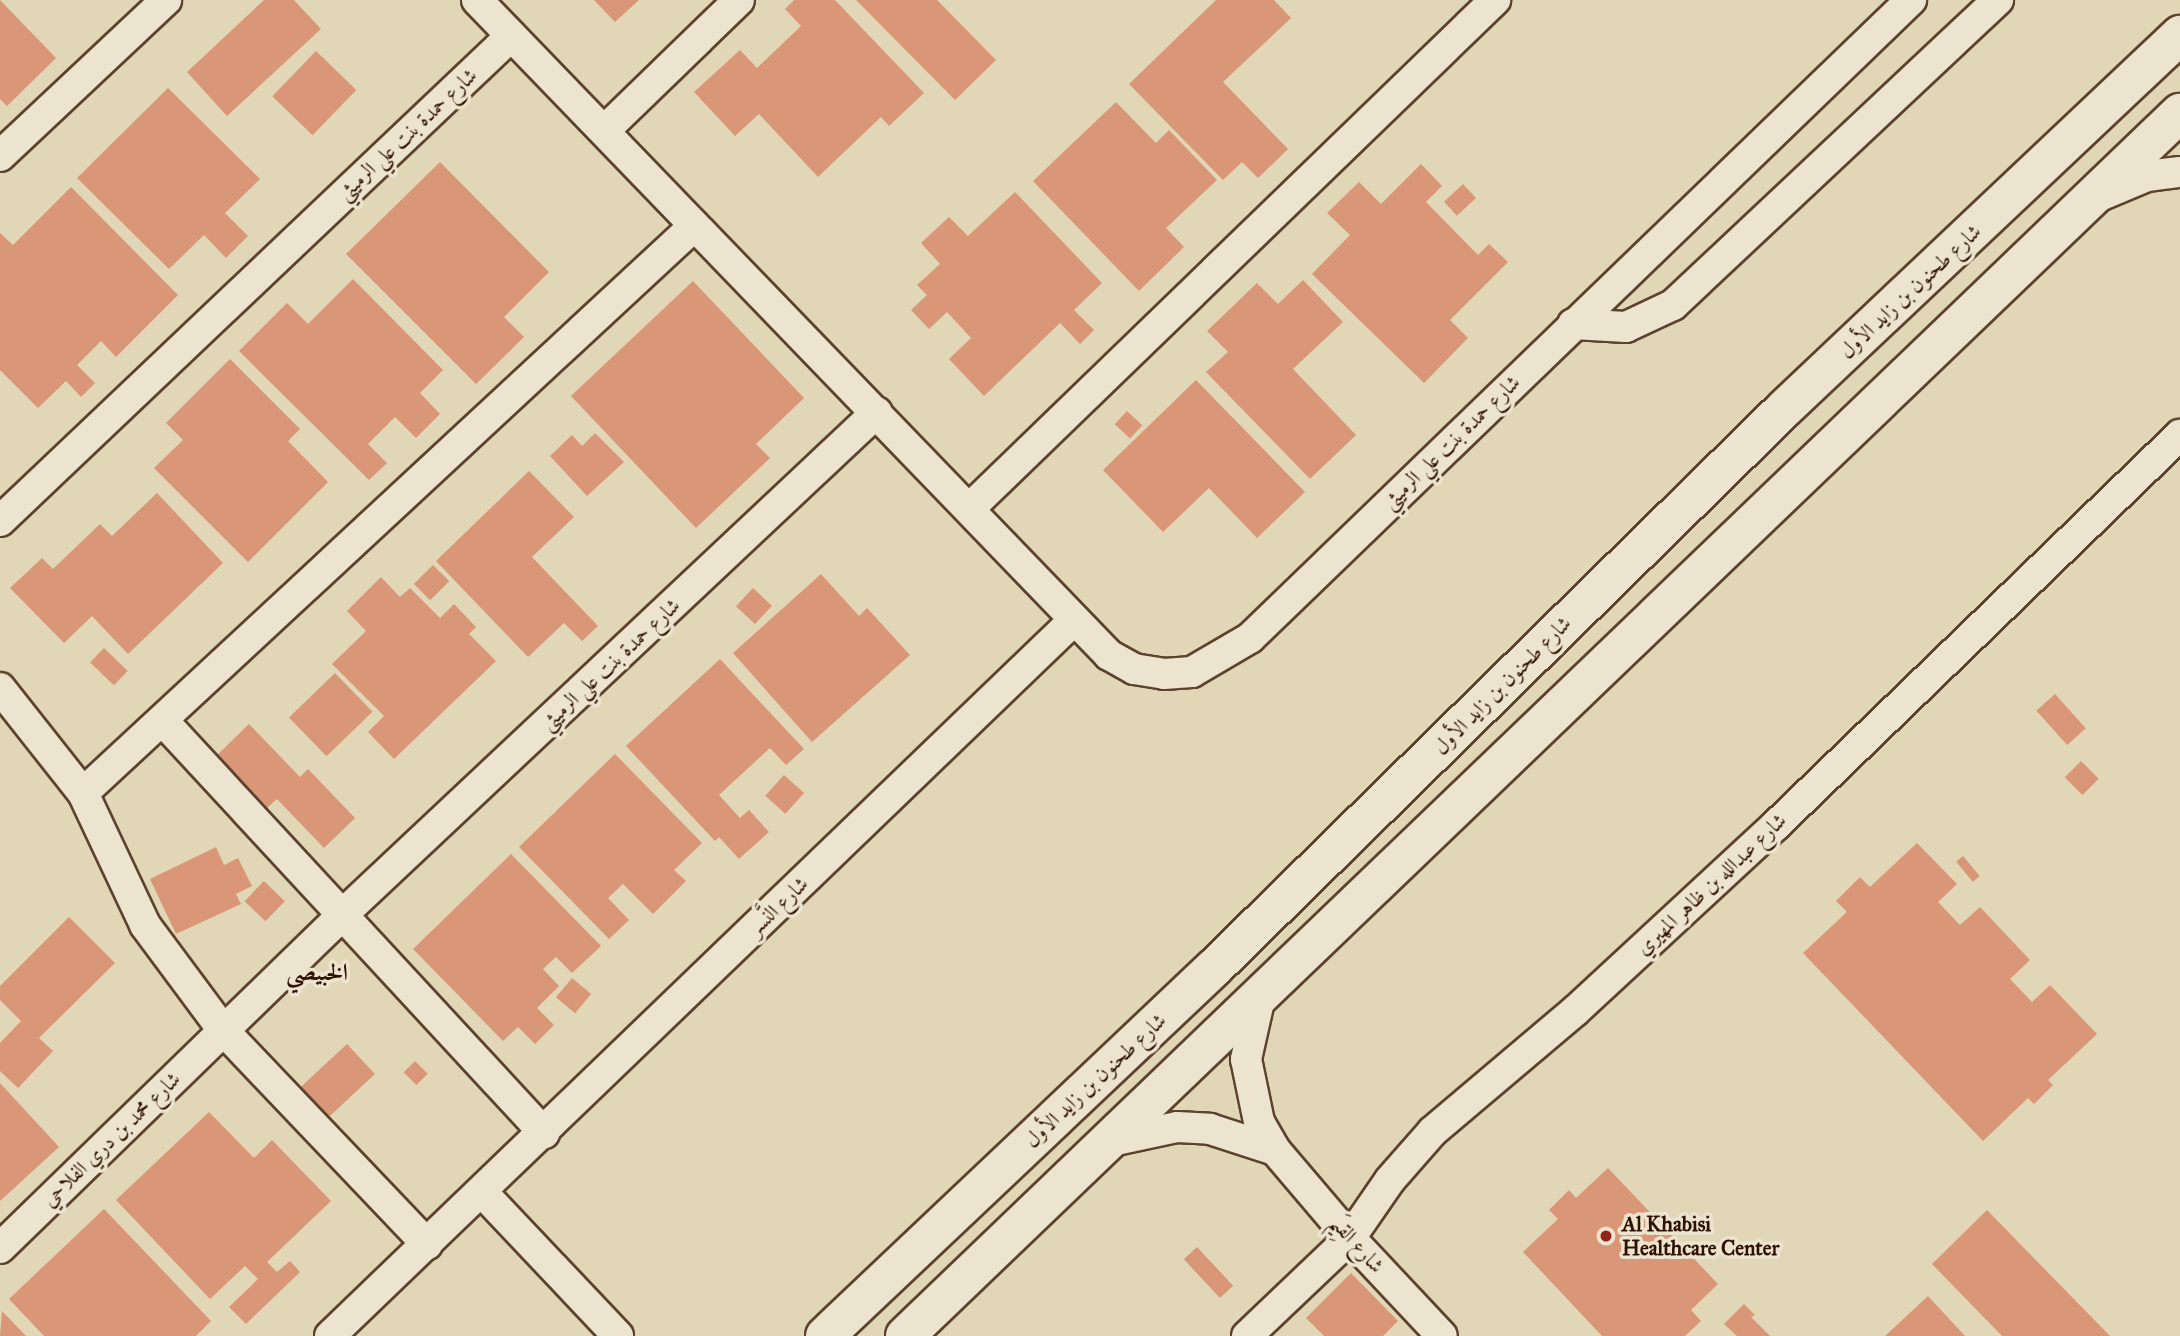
<!DOCTYPE html>
<html>
<head>
<meta charset="utf-8">
<style>
	body { margin:0 }
	#map { position:relative; width:2180px; height:1336px; overflow:hidden; background:#e1d6b5; font-family:"IM FELL Great Primer",Amiri,serif }
	div>[style] { position:absolute }
	.building>* { inset:0; background:#da9778; transform-origin:0 0 }
	.roads { filter:drop-shadow(2px 0 #5c432d) drop-shadow(-2px 0 #5c432d) drop-shadow(0 2px #5c432d) drop-shadow(0 -2px #5c432d) }
	.street>* { height:30px; margin:-15px; padding:0 15px; transform-origin:15px; border-radius:15px; background:#ece4cf }
	.secondary>* { height:38px; margin:-19px; padding:0 19px; transform-origin:19px; border-radius:19px; background:#ece4cf }
	.dots>* { width:19px; height:19px; translate:-50% -50%; box-sizing:border-box; border:4px solid #ece4cf; border-radius:50% }
	span { translate:-50% -50%; white-space:nowrap; text-align:center; line-height:1.15; -webkit-text-stroke:7px #ece4cf; paint-order:stroke }
	.street-label { font-size:21px; color:#2f1200 }
	.poi-label { font-size:21px; color:#2f1200; font-weight:700 }
	.left { translate:0 -50%; text-align:left }
	.quarter-label { font-size:24px; color:#2f1200; font-weight:700 }
</style>
</head>
<body>
<div id="map">
	<div class="building">
		<div style="clip-path:polygon(0 0,56px 58px,7px 106px,0 99px)"></div>
		<div style="clip-path:polygon(264px 0,294px 0,321px 29px,227px 116px,187px 72px)"></div>
		<div style="clip-path:polygon(594px 0,639px 0,615px 22px)"></div>
		<div style="clip-path:polygon(794px 0,835px 0,924px 93px,889px 126px,881px 117px,818px 177px,759px 114px,735px 136px,694px 92px,740px 50px,757px 68px,801px 26px,785px 9px)"></div>
		<div style="clip-path:polygon(856px 0,937px 0,996px 60px,955px 100px)"></div>
		<div style="clip-path:polygon(1216px 0,1274px 0,1291px 18px,1223px 82px,1288px 149px,1258px 178px,1242px 162px,1223px 180px,1129px 84px)"></div>
		<div style="left:316px;top:51px;width:56px;height:63px;rotate:44deg"></div>
		<div style="clip-path:polygon(168px 88px,260px 179px,225px 213px,248px 236px,226px 258px,204px 235px,169px 269px,77px 178px)"></div>
		<div style="clip-path:polygon(1116px 102px,1156px 143px,1169px 130px,1217px 180px,1166px 228px,1184px 247px,1139px 291px,1033px 181px)"></div>
		<div style="clip-path:polygon(440px 162px,549px 272px,504px 317px,524px 337px,476px 384px,346px 254px)"></div>
		<div style="clip-path:polygon(1421px 164px,1442px 186px,1426px 202px,1478px 255px,1489px 244px,1508px 262px,1450px 320px,1468px 338px,1424px 383px,1312px 274px,1350px 235px,1327px 213px,1359px 182px,1381px 204px)"></div>
		<div style="left:1463px;top:184px;width:19px;height:26px;rotate:47deg"></div>
		<div style="clip-path:polygon(71px 187px,178px 295px,116px 357px,101px 341px,77px 365px,95px 383px,81px 397px,66px 381px,38px 408px,0 370px,0 233px,13px 245px)"></div>
		<div style="clip-path:polygon(1015px 192px,1102px 283px,1074px 310px,1094px 330px,1080px 344px,1060px 323px,984px 396px,949px 359px,971px 338px,947px 312px,929px 329px,911px 310px,927px 295px,917px 285px,940px 264px,921px 243px,949px 217px,968px 236px)"></div>
		<div style="clip-path:polygon(353px 279px,443px 370px,420px 393px,440px 414px,416px 438px,395px 417px,368px 444px,387px 463px,369px 480px,239px 351px,287px 303px,308px 324px)"></div>
		<div style="clip-path:polygon(1303px 280px,1343px 322px,1293px 369px,1356px 435px,1310px 479px,1206px 372px,1228px 352px,1207px 331px,1257px 283px,1278px 304px)"></div>
		<div style="clip-path:polygon(693px 281px,804px 398px,756px 444px,770px 458px,696px 528px,571px 396px)"></div>
		<div style="clip-path:polygon(230px 359px,300px 429px,288px 441px,328px 482px,248px 562px,154px 468px,183px 440px,166px 423px)"></div>
		<div style="clip-path:polygon(1196px 380px,1305px 492px,1257px 538px,1209px 488px,1163px 532px,1103px 470px)"></div>
		<div style="left:1127px;top:411px;width:21px;height:18px;rotate:43deg"></div>
		<div style="clip-path:polygon(595px 433px,624px 462px,587px 496px,550px 456px,572px 435px,582px 446px)"></div>
		<div style="clip-path:polygon(529px 471px,574px 517px,532px 557px,598px 626px,582px 641px,564px 623px,528px 657px,436px 561px)"></div>
		<div style="clip-path:polygon(157px 493px,223px 563px,128px 654px,92px 616px,64px 643px,10px 588px,42px 558px,53px 569px,100px 524px,112px 536px)"></div>
		<div style="left:433px;top:565px;width:23px;height:27px;rotate:45deg"></div>
		<div style="clip-path:polygon(821px 574px,859px 616px,867px 608px,910px 655px,812px 742px,733px 653px)"></div>
		<div style="clip-path:polygon(381px 577px,400px 597px,410px 588px,440px 618px,454px 604px,476px 627px,469px 634px,496px 661px,394px 759px,368px 732px,384px 716px,332px 664px,366px 631px,347px 611px)"></div>
		<div style="left:753px;top:588px;width:26px;height:25px;rotate:43deg"></div>
		<div style="left:104px;top:648px;width:33px;height:20px;rotate:44deg"></div>
		<div style="clip-path:polygon(720px 659px,804px 749px,786px 765px,770px 748px,719px 795px,740px 818px,749px 810px,769px 832px,739px 859px,719px 837px,715px 841px,626px 746px)"></div>
		<div style="left:335px;top:673px;width:54px;height:64px;rotate:46deg"></div>
		<div style="left:2055px;top:694px;width:46px;height:25px;rotate:48deg"></div>
		<div style="clip-path:polygon(249px 724px,300px 777px,308px 769px,355px 818px,324px 848px,277px 799px,258px 816px,208px 764px)"></div>
		<div style="clip-path:polygon(615px 754px,702px 843px,674px 870px,686px 881px,653px 914px,623px 884px,608px 898px,629px 920px,609px 939px,519px 847px)"></div>
		<div style="left:2081px;top:761px;width:25px;height:23px;rotate:45deg"></div>
		<div style="left:784px;top:775px;width:27px;height:28px;rotate:42deg"></div>
		<div style="clip-path:polygon(1917px 843px,1957px 884px,1938px 902px,1960px 925px,1980px 907px,2030px 960px,2010px 979px,2032px 1002px,2050px 985px,2097px 1034px,2048px 1080px,2053px 1085px,2034px 1104px,2028px 1098px,1983px 1141px,1803px 953px,1847px 912px,1836px 901px,1860px 877px,1870px 887px)"></div>
		<div style="clip-path:polygon(216px 847px,224px 865px,238px 858px,252px 886px,236px 894px,241px 904px,176px 934px,150px 879px)"></div>
		<div style="clip-path:polygon(511px 854px,601px 946px,572px 973px,556px 957px,543px 969px,559px 986px,537px 1008px,554px 1025px,535px 1044px,518px 1027px,503px 1041px,413px 949px)"></div>
		<div style="left:1963px;top:856px;width:26px;height:9px;rotate:50deg"></div>
		<div style="left:264px;top:881px;width:29px;height:28px;rotate:44deg"></div>
		<div style="clip-path:polygon(69px 917px,115px 963px,39px 1038px,53px 1051px,18px 1088px,0 1071px,0 1043px,21px 1021px,0 1000px,0 986px)"></div>
		<div style="left:572px;top:978px;width:25px;height:25px;rotate:40deg"></div>
		<div style="left:347px;top:1044px;width:41px;height:76px;rotate:47deg"></div>
		<div style="left:415px;top:1061px;width:18px;height:16px;rotate:45deg"></div>
		<div style="clip-path:polygon(0 1083px,59px 1147px,0 1201px)"></div>
		<div style="clip-path:polygon(209px 1112px,254px 1158px,272px 1140px,331px 1201px,267px 1262px,277px 1272px,290px 1261px,300px 1272px,246px 1324px,229px 1307px,258px 1279px,245px 1266px,210px 1299px,116px 1200px)"></div>
		<div style="clip-path:polygon(1608px 1168px,1718px 1284px,1691px 1310px,1701px 1321px,1685px 1336px,1602px 1336px,1523px 1252px,1558px 1219px,1549px 1210px,1569px 1190px,1576px 1198px)"></div>
		<div style="clip-path:polygon(104px 1209px,211px 1321px,196px 1336px,44px 1336px,9px 1299px)"></div>
		<div style="clip-path:polygon(1987px 1210px,2110px 1336px,2002px 1336px,1932px 1264px)"></div>
		<div style="left:1197px;top:1247px;width:53px;height:18px;rotate:47deg"></div>
		<div style="clip-path:polygon(1351px 1273px,1398px 1321px,1383px 1336px,1324px 1336px,1306px 1318px)"></div>
		<div style="clip-path:polygon(1928px 1296px,1965px 1336px,1885px 1336px)"></div>
		<div style="clip-path:polygon(1744px 1304px,1755px 1315px,1751px 1317px,1770px 1336px,1737px 1336px,1724px 1324px)"></div>
		<div style="clip-path:polygon(2px 1311px,26px 1336px,0 1336px)"></div>
	</div>
	<div class="roads">
		<div class="street">
			<div style="left:477px;top:0;width:910px;rotate:46.02deg"></div>
			<div style="left:1109px;top:655px;width:29px;rotate:29deg"></div>
			<div style="left:1134px;top:669px;width:30px;rotate:9deg"></div>
			<div style="left:1164px;top:674px;width:28px;rotate:-4deg"></div>
			<div style="left:1192px;top:672px;width:67px;rotate:-30.4deg"></div>
			<div style="left:1250px;top:638px;width:919px;rotate:-43.99deg"></div>
			<div style="left:606px;top:129px;width:185px;rotate:-44.1deg"></div>
			<div style="left:0;top:156px;width:228px;rotate:-43.2deg"></div>
			<div style="left:2102px;top:195px;width:49px;rotate:-22.9deg"></div>
			<div style="left:2147px;top:176px;width:33px;rotate:-7deg"></div>
			<div style="left:1573px;top:324px;width:53px;rotate:3.2deg"></div>
			<div style="left:1626px;top:327px;width:52px;rotate:-25.1deg"></div>
			<div style="left:1673px;top:305px;width:446px;rotate:-43.2deg"></div>
			<div style="left:970px;top:508px;width:731px;rotate:-44.06deg"></div>
			<div style="left:0;top:521px;width:705px;rotate:-43.5deg"></div>
			<div style="left:0;top:688px;width:134px;rotate:51.7deg"></div>
			<div style="left:83px;top:793px;width:146px;rotate:64.8deg"></div>
			<div style="left:145px;top:925px;width:131px;rotate:53.4deg"></div>
			<div style="left:223px;top:1030px;width:296px;rotate:46.4deg"></div>
			<div style="left:164px;top:722px;width:560px;rotate:47.24deg"></div>
			<div style="left:83px;top:793px;width:834px;rotate:-42.86deg"></div>
			<div style="left:1260px;top:997px;width:64px;rotate:102.7deg"></div>
			<div style="left:1246px;top:1059px;width:64px;rotate:78.3deg"></div>
			<div style="left:1259px;top:1122px;width:32px;rotate:60deg"></div>
			<div style="left:1275px;top:1150px;width:116px;rotate:49.6deg"></div>
			<div style="left:1350px;top:1238px;width:134px;rotate:46.8deg"></div>
			<div style="left:1111px;top:1141px;width:67px;rotate:-12deg"></div>
			<div style="left:1177px;top:1127px;width:33px;rotate:3deg"></div>
			<div style="left:1210px;top:1129px;width:68px;rotate:17.9deg"></div>
			<div style="left:482px;top:1192px;width:198px;rotate:46.6deg"></div>
			<div style="left:0;top:1248px;width:477px;rotate:-44.2deg"></div>
			<div style="left:342px;top:915px;width:734px;rotate:-43.23deg"></div>
			<div style="left:330px;top:1336px;width:1033px;rotate:-43.9deg"></div>
			<div style="left:1247px;top:1336px;width:142px;rotate:-43.6deg"></div>
			<div style="left:1350px;top:1238px;width:70px;rotate:-55.4deg"></div>
			<div style="left:1390px;top:1180px;width:65px;rotate:-48.7deg"></div>
			<div style="left:1433px;top:1131px;width:186px;rotate:-40.2deg"></div>
			<div style="left:1575px;top:1011px;width:274px;rotate:-42.8deg"></div>
			<div style="left:1776px;top:825px;width:562px;rotate:-43.99deg"></div>
		</div>
		<div class="secondary">
			<div style="left:825px;top:1336px;width:537px;rotate:-43.42deg"></div>
			<div style="left:1215px;top:967px;width:797px;rotate:-44.44deg"></div>
			<div style="left:1784px;top:409px;width:545px;rotate:-43.36deg"></div>
			<div style="left:905px;top:1336px;width:1767px;rotate:-43.81deg"></div>
		</div>
	</div>
	<div class="dots">
		<div style="left:1606px;top:1236px;background:#8f2418"></div>
	</div>
	<div class="street-label">
		<span style="left:407px;top:134px;rotate:-43deg">شارع حمدة بنت علي الرميثي</span>
		<span style="left:1910px;top:291px;rotate:-43deg">شارع طحنون بن زايد الأول</span>
		<span style="left:1451px;top:442px;rotate:-44deg">شارع حمدة بنت علي الرميثي</span>
		<span style="left:610px;top:664px;rotate:-43deg">شارع حمدة بنت علي الرميثي</span>
		<span style="left:1502px;top:685px;rotate:-45deg">شارع طحنون بن زايد الأول</span>
		<span style="left:1711px;top:884px;rotate:-43deg">شارع عبدالله بن ظاهر المهيري</span>
		<span style="left:778px;top:906px;rotate:-44deg">شارع النَّسر</span>
		<span style="left:1095px;top:1080px;rotate:-43deg">شارع طحنون بن زايد الأول</span>
		<span style="left:111px;top:1139px;rotate:-44deg">شارع محمد بن دري الفلاحي</span>
		<span style="left:1357px;top:1244px;rotate:48deg">شارع القِيَم</span>
	</div>
	<div class="poi-label">
		<span class="left" style="left:1622px;top:1236px">Al Khabisi<br>Healthcare Center</span>
	</div>
	<div class="quarter-label">
		<span style="left:317px;top:973px">الخبيصي</span>
	</div>
</div>
</body>
</html>
